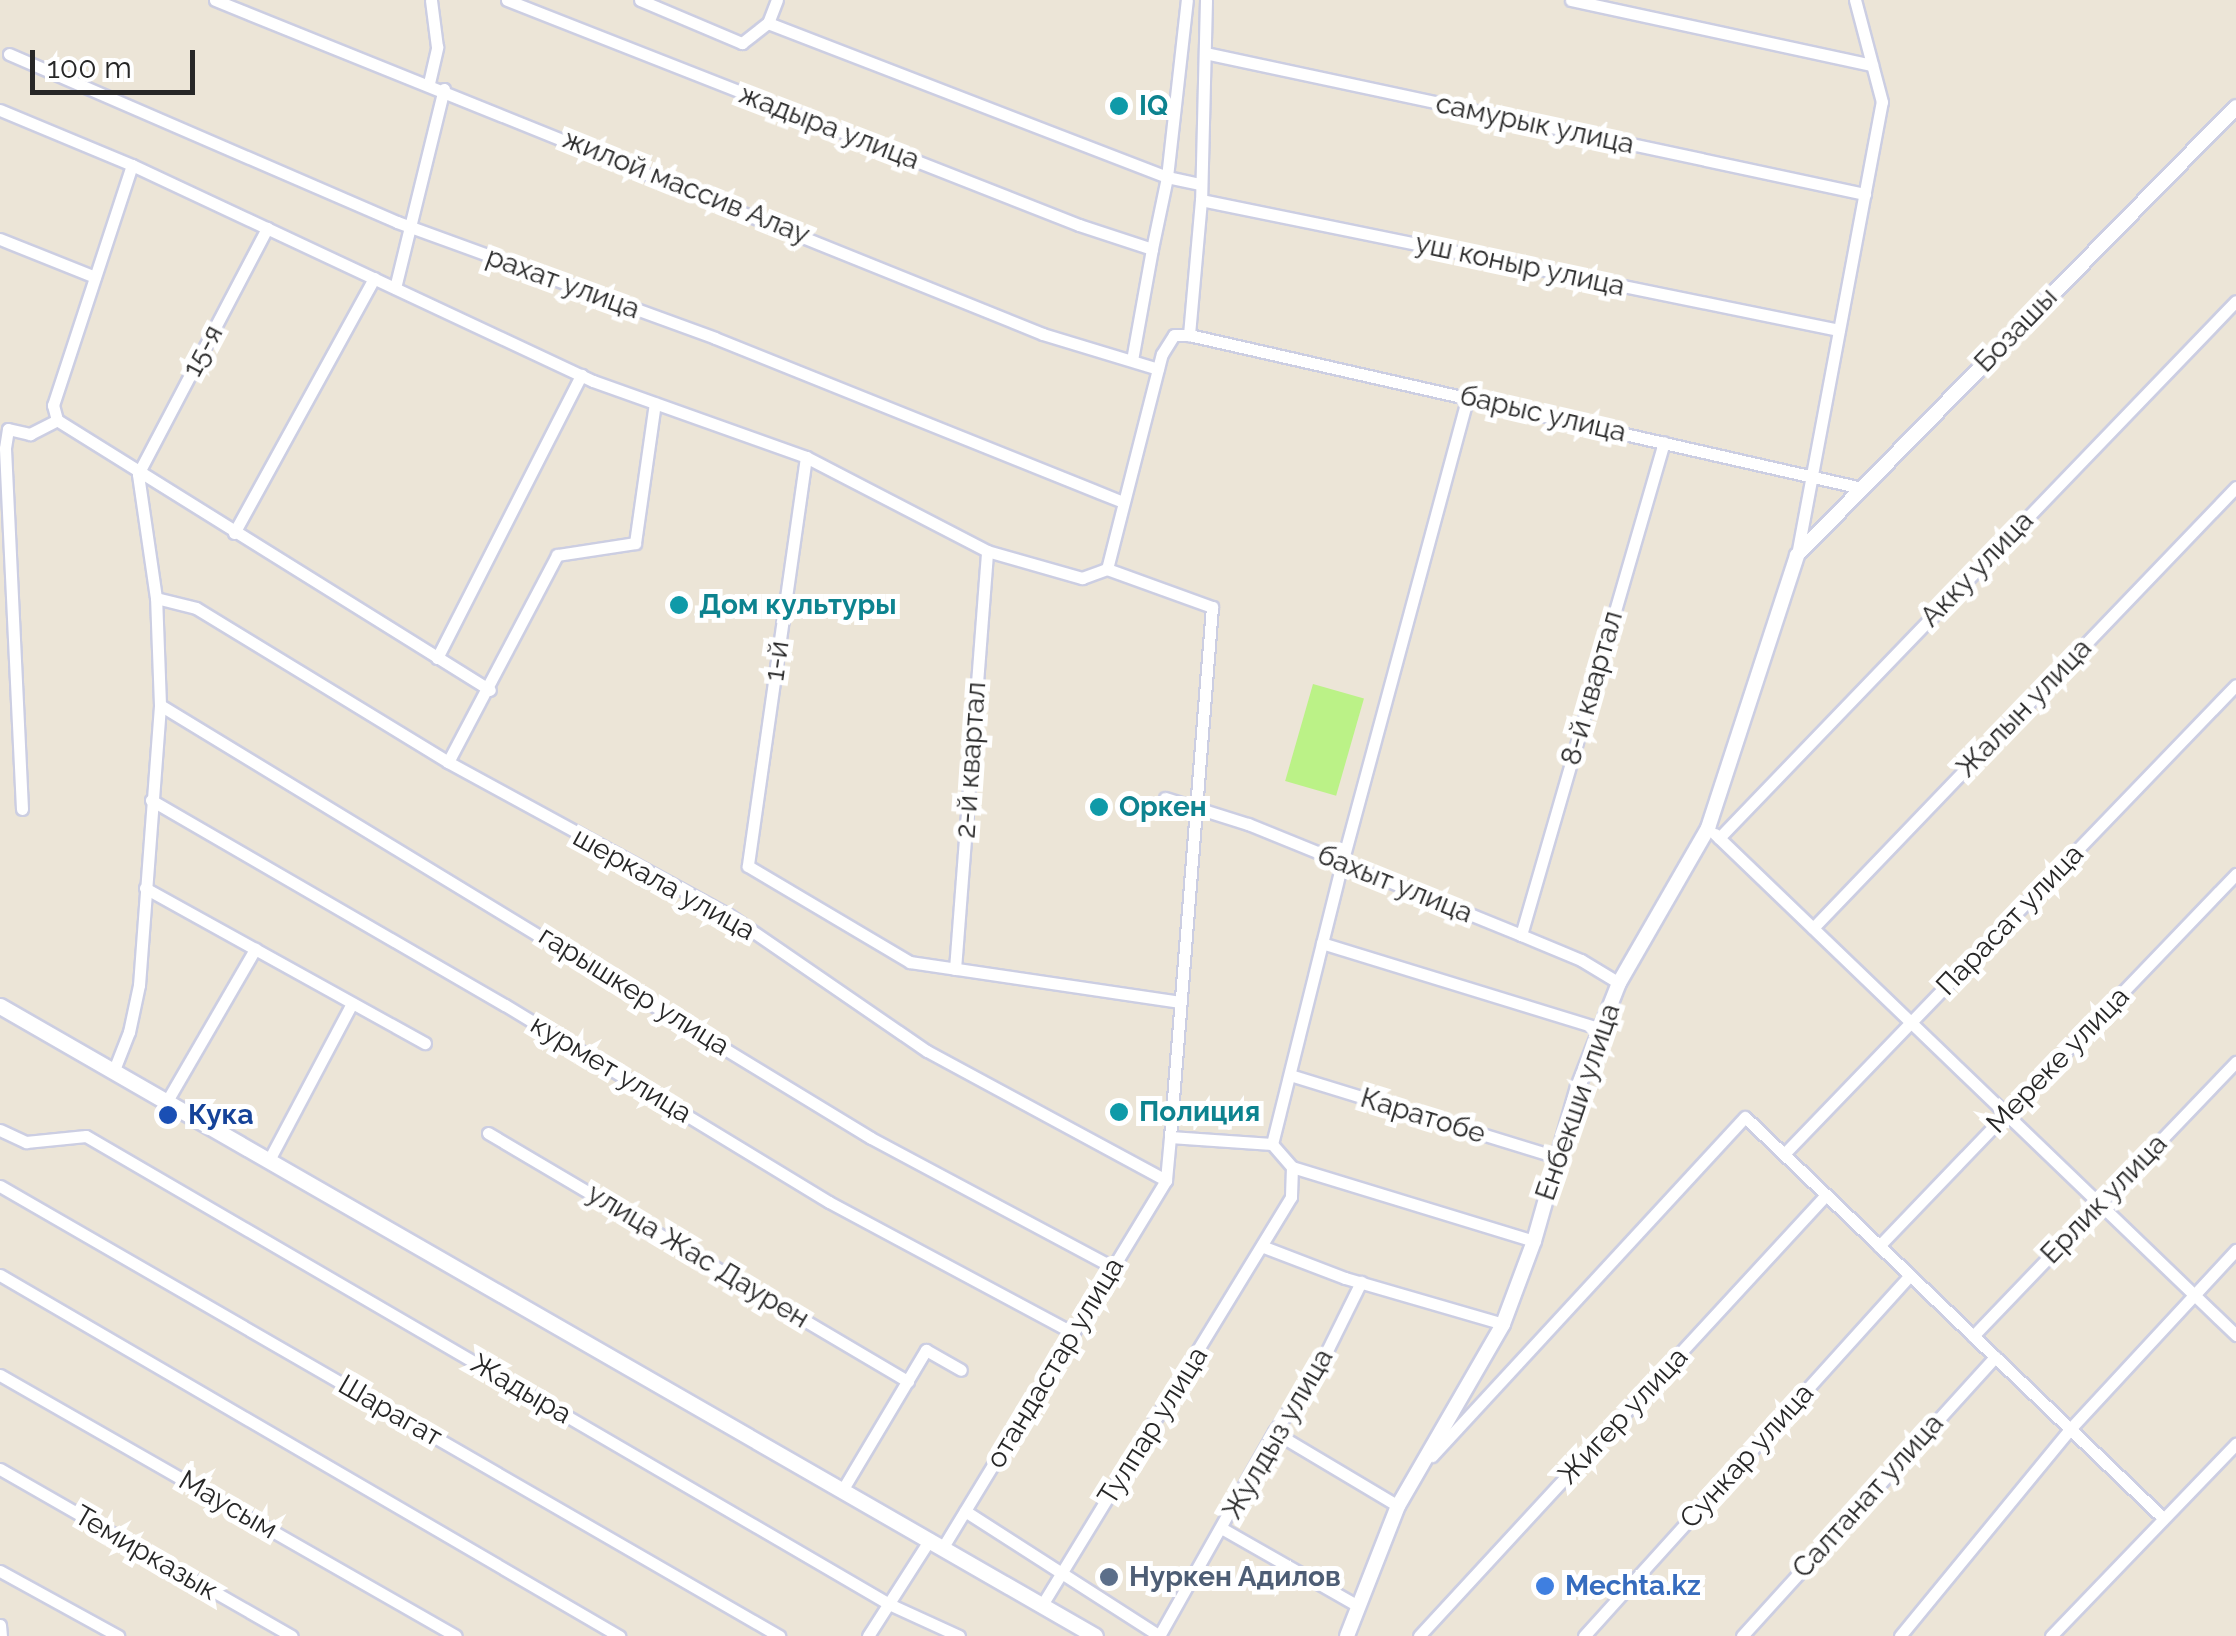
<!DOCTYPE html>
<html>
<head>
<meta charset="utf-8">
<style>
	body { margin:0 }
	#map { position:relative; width:2236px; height:1636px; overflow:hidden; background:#ece5d7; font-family:Raleway,sans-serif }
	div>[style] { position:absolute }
	.pitch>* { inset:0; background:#bbf287; transform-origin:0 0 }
	.roads { filter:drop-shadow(2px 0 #cccee2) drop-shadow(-2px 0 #cccee2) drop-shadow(0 2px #cccee2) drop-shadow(0 -2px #cccee2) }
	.minor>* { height:11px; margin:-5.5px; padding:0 5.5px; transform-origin:5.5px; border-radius:5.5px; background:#fff }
	.tertiary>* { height:14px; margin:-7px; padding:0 7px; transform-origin:7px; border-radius:7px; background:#fff }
	.secondary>* { height:15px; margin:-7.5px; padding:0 7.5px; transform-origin:7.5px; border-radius:7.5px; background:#fff }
	.dots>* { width:28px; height:28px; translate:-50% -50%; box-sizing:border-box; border:5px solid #fff; border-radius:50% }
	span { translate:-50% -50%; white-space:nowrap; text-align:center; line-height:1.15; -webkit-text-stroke:10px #fff; paint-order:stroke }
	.culture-label { font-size:28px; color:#0d838f; font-weight:700 }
	.left { translate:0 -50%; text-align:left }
	.street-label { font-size:28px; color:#272727 }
	.transit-label { font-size:28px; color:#164399; font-weight:700 }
	.service-label { font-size:28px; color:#4e5e75; font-weight:700 }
	.shop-label { font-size:28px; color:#366cbe; font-weight:700 }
	.scale { position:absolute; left:30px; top:50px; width:165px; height:45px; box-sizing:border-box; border:5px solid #272727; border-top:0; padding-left:12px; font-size:30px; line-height:35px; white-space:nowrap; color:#272727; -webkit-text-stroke:8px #fff; paint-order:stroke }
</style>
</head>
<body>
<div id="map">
	<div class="pitch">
		<div style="left:1313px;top:684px;width:53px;height:101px;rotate:16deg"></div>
	</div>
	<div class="roads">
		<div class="minor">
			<div style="left:215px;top:0;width:893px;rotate:21.97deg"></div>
			<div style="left:1043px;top:334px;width:120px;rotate:16.9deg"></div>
			<div style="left:507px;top:0;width:615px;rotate:21.47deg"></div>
			<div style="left:1079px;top:225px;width:77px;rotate:18.2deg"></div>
			<div style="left:1152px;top:249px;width:113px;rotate:100.2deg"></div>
			<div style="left:640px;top:0;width:111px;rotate:22.9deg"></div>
			<div style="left:742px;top:43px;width:33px;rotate:-38deg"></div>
			<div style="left:768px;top:23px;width:428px;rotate:21.1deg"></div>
			<div style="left:1167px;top:177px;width:34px;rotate:12deg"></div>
			<div style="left:1206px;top:0;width:200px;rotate:91.4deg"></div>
			<div style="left:1201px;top:200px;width:136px;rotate:95.1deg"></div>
			<div style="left:1189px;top:335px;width:690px;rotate:12.81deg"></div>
			<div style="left:1571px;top:0;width:308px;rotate:12.2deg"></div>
			<div style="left:768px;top:23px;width:25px;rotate:-69deg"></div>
			<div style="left:1205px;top:53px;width:675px;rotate:12.06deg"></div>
			<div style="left:9px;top:54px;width:423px;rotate:23.4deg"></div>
			<div style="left:397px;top:222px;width:338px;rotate:20deg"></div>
			<div style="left:715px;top:338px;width:437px;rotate:21.9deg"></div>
			<div style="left:429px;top:83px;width:37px;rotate:-77deg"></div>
			<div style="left:437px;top:47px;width:47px;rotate:-97.3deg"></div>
			<div style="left:0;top:110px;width:143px;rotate:22.6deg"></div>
			<div style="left:132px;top:165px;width:509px;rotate:25.11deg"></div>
			<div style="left:593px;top:381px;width:226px;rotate:19.6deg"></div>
			<div style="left:806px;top:457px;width:204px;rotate:27.4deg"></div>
			<div style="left:987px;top:551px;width:99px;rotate:15.9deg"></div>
			<div style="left:1082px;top:578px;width:27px;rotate:-20deg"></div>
			<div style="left:132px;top:165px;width:253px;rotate:108.2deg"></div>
			<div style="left:53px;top:405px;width:16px;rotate:75deg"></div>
			<div style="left:57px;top:420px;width:510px;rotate:31.95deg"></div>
			<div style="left:1201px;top:200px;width:651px;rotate:11.52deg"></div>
			<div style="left:0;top:239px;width:102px;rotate:21.8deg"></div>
			<div style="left:1152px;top:249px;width:74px;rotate:-78.2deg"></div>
			<div style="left:1167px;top:177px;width:178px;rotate:-83.6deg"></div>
			<div style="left:395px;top:288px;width:205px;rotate:-76.2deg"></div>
			<div style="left:806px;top:457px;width:413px;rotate:98.1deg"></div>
			<div style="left:748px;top:866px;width:188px;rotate:30.7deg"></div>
			<div style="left:910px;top:962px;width:273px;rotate:8.4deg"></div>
			<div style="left:138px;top:474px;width:278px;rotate:-62.3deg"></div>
			<div style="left:234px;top:533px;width:291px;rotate:-61.2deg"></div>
			<div style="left:1797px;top:555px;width:461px;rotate:-79.4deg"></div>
			<div style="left:1882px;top:102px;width:106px;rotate:-104.8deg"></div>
			<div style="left:156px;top:598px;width:41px;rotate:14deg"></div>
			<div style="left:196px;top:608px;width:295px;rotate:31.4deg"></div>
			<div style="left:448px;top:762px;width:320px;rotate:28.6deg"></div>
			<div style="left:729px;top:915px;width:240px;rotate:34.5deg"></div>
			<div style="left:927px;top:1051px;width:272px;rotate:28.4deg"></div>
			<div style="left:437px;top:658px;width:318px;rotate:-63deg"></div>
			<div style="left:160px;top:705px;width:832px;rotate:31.34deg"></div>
			<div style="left:871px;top:1138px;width:274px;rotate:28.1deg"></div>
			<div style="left:448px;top:762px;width:234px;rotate:-62.2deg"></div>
			<div style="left:557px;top:555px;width:79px;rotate:-8.7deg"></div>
			<div style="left:635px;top:543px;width:141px;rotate:-81.9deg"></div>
			<div style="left:1165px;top:798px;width:87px;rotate:17.4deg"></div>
			<div style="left:1248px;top:824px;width:295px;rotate:22.1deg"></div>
			<div style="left:1521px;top:935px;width:65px;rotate:22.6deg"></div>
			<div style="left:1581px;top:960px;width:44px;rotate:31.2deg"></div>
			<div style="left:151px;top:800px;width:409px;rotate:30.1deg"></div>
			<div style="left:505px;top:1005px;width:379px;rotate:31.3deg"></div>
			<div style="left:829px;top:1202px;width:277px;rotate:28.2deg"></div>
			<div style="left:22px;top:809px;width:361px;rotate:-92.7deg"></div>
			<div style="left:5px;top:448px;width:19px;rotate:-81deg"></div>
			<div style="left:8px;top:429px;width:23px;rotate:13deg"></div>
			<div style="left:30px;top:434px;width:30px;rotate:-27deg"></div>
			<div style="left:1715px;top:834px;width:723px;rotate:43.88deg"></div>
			<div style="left:1719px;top:838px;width:745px;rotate:-46.09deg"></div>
			<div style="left:145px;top:888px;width:320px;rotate:29deg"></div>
			<div style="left:1813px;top:928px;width:611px;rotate:-46.19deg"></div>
			<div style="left:1521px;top:935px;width:513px;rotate:-73.82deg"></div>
			<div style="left:1322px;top:943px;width:292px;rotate:17.1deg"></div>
			<div style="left:955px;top:969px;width:419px;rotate:-85.6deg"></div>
			<div style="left:114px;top:1070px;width:41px;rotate:-68.5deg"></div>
			<div style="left:129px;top:1032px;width:48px;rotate:-78deg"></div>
			<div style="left:139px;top:985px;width:281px;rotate:-85.7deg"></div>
			<div style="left:160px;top:705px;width:107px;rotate:-92.1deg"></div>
			<div style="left:156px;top:598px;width:125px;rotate:-98.3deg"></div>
			<div style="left:1290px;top:1075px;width:278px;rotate:17.1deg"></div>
			<div style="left:167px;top:1101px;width:176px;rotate:-59.9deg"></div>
			<div style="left:0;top:1130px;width:29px;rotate:25deg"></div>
			<div style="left:26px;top:1142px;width:60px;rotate:-5.7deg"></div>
			<div style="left:86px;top:1136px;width:929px;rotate:30.23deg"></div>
			<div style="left:889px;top:1604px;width:77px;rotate:24.6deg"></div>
			<div style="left:488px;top:1133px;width:488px;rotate:30.6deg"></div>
			<div style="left:1170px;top:1137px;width:532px;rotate:-85.47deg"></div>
			<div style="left:1212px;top:607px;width:112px;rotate:-160.1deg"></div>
			<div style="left:1107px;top:569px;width:222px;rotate:-75.7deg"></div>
			<div style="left:1162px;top:354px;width:22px;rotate:-58deg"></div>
			<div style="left:1174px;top:335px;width:15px"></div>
			<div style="left:1272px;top:1144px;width:290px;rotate:-76deg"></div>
			<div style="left:1342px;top:863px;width:484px;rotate:-74.9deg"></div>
			<div style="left:1784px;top:1154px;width:651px;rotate:-46.06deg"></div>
			<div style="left:269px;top:1160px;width:175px;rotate:-62.1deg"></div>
			<div style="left:1292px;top:1167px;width:253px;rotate:17deg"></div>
			<div style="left:0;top:1186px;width:900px;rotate:30.01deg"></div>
			<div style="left:1879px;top:1246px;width:516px;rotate:-46.18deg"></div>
			<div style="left:1264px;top:1247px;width:87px;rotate:20.9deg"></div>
			<div style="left:1345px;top:1278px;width:165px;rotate:16.2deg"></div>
			<div style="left:0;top:1275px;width:717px;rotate:30.25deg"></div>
			<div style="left:1973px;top:1336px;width:380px;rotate:-46.2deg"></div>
			<div style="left:0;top:1375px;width:525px;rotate:29.79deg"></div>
			<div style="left:1274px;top:1432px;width:144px;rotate:30.8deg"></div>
			<div style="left:1432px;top:1456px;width:461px;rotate:-47.3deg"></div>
			<div style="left:1745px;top:1117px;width:579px;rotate:43.81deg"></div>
			<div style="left:0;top:1469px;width:336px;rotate:29.8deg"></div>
			<div style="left:843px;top:1489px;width:162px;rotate:-59.2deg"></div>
			<div style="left:926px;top:1350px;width:40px;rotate:29.7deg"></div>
			<div style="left:965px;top:1511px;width:232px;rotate:32.7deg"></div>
			<div style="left:1223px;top:1529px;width:155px;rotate:29.7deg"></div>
			<div style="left:943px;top:1547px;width:429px;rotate:-58.7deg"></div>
			<div style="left:1166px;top:1180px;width:43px;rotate:-84.7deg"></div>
			<div style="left:1170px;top:1137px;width:102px;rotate:3.9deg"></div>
			<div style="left:1272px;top:1144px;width:30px;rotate:49deg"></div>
			<div style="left:1292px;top:1167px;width:30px;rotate:92deg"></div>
			<div style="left:1291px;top:1197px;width:478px;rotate:121.4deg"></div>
			<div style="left:0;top:1571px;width:135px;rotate:28.8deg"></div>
			<div style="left:0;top:1625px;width:11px;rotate:85deg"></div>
			<div style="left:868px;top:1636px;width:115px;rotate:-57.4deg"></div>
			<div style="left:1159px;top:1636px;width:234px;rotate:-60.6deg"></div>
			<div style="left:1274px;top:1432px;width:79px;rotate:-55.3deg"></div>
			<div style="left:1319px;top:1367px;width:95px;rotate:-63.7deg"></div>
			<div style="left:1419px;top:1636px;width:600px;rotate:-47.3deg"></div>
			<div style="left:1584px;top:1636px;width:486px;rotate:-47.9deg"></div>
			<div style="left:1742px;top:1636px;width:377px;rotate:-47.8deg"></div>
			<div style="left:1900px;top:1636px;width:269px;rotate:-50.6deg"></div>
			<div style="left:2071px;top:1428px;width:243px;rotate:-47.2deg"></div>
			<div style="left:2051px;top:1636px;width:267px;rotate:-46.1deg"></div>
		</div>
		<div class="tertiary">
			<div style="left:1347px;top:1636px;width:140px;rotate:-68.6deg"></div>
			<div style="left:1398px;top:1506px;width:210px;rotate:-60deg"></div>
			<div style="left:1503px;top:1324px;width:89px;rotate:-69.5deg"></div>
			<div style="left:1534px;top:1241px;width:160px;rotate:-74.1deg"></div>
			<div style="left:1578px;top:1087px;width:112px;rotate:-68.5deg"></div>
			<div style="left:1619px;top:983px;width:179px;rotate:-60.1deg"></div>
			<div style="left:1708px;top:828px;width:287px;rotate:-71.9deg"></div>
			<div style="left:1797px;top:555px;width:627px;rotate:-45.58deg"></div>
		</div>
		<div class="secondary">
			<div style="left:0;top:1006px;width:1263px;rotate:29.91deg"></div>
		</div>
	</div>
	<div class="dots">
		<div style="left:1119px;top:106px;background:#0f9aa8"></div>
		<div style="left:679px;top:605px;background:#0f9aa8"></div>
		<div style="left:1099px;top:807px;background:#0f9aa8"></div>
		<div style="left:1119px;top:1112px;background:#0f9aa8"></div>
		<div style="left:168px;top:1115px;background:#1a4fb4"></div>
		<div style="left:1109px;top:1577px;background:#5c6f8a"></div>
		<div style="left:1545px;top:1586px;background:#3f7fe0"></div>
	</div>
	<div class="culture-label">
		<span class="left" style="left:1139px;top:106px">IQ</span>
		<span class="left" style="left:699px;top:605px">Дом культуры</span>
		<span class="left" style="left:1119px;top:807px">Оркен</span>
		<span class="left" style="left:1139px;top:1112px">Полиция</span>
	</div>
	<div class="street-label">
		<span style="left:1535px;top:124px;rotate:12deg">самурык улица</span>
		<span style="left:829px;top:127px;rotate:21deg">жадыра улица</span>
		<span style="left:686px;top:187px;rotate:22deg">жилой массив Алау</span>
		<span style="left:1520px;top:265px;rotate:12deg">уш коныр улица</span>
		<span style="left:563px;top:283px;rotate:20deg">рахат улица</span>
		<span style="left:2016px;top:330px;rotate:-46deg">Бозашы</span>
		<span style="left:203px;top:351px;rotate:-62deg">15-я</span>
		<span style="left:1543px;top:414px;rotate:13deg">барыс улица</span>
		<span style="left:1977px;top:569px;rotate:-46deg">Акку улица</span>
		<span style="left:777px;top:661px;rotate:-82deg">1-й</span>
		<span style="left:1592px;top:688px;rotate:-74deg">8-й квартал</span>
		<span style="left:2024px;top:708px;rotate:-46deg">Жалын улица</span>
		<span style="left:971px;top:760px;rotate:-86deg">2-й квартал</span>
		<span style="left:664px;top:884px;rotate:29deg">шеркала улица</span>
		<span style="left:1395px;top:884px;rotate:22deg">бахыт улица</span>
		<span style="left:2010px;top:920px;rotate:-46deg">Парасат улица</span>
		<span style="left:634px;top:991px;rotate:32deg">гарышкер улица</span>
		<span style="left:2058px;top:1060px;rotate:-46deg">Мереке улица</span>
		<span style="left:611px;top:1069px;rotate:31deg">курмет улица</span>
		<span style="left:1578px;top:1102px;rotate:-71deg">Енбекши улица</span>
		<span style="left:1423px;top:1116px;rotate:17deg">Каратобе</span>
		<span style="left:2104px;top:1199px;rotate:-46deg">Ерлик улица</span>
		<span style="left:698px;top:1256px;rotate:31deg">улица Жас Даурен</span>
		<span style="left:1055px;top:1363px;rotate:-59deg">отандастар улица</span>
		<span style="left:521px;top:1389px;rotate:30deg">Жадыра</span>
		<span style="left:390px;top:1411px;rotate:30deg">Шарагат</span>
		<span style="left:1623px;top:1416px;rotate:-47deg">Жигер улица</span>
		<span style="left:1153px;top:1426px;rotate:-58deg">Тулпар улица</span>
		<span style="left:1278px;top:1434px;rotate:-60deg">Жулдыз улица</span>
		<span style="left:1747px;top:1456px;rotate:-48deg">Сункар улица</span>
		<span style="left:1868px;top:1496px;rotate:-48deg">Салтанат улица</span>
		<span style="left:228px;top:1505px;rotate:30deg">Маусым</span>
		<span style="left:146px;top:1553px;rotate:30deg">Темирказык</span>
	</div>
	<div class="transit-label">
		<span class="left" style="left:188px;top:1115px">Кука</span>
	</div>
	<div class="service-label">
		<span class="left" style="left:1129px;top:1577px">Нуркен Адилов</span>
	</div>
	<div class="shop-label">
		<span class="left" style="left:1565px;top:1586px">Mechta.kz</span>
	</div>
	<div class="scale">100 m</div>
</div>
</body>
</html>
